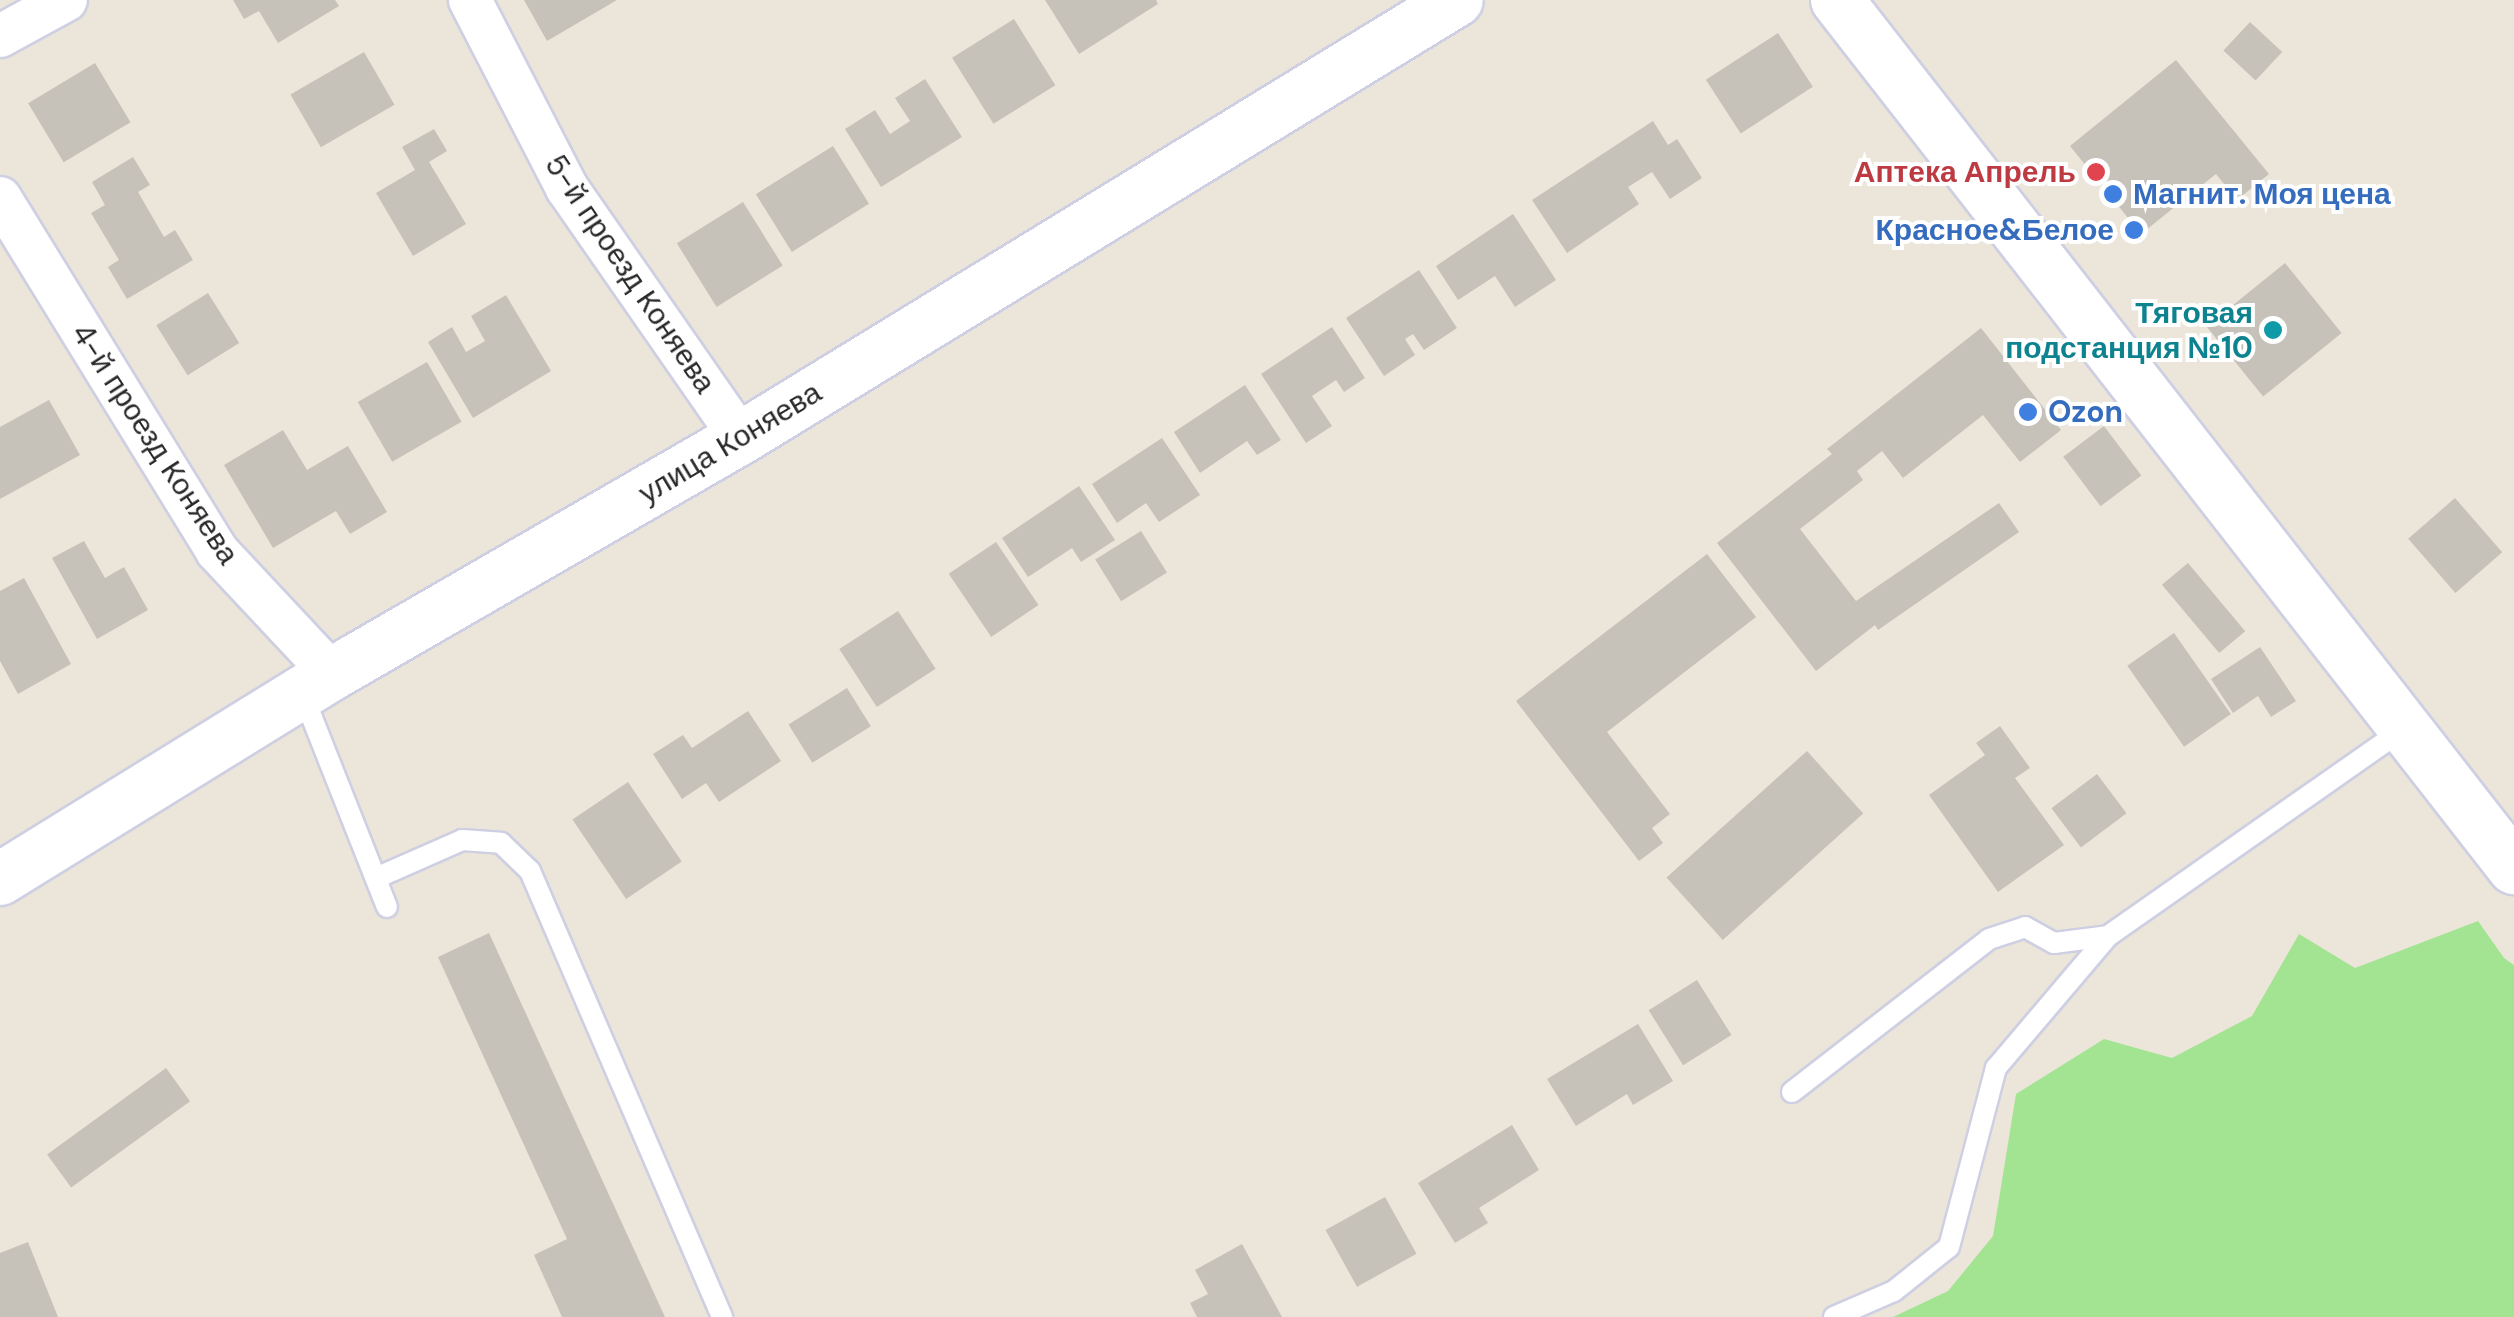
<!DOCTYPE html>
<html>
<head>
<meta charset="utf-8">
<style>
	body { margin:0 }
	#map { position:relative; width:2514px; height:1317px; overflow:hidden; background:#ebe6d9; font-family:"DM Sans",sans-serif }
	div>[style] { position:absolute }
	.green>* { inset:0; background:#a3e493 }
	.building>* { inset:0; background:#c6c2b9; transform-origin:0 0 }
	.roads { filter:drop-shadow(2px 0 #cecfe2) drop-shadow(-2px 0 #cecfe2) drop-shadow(0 2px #cecfe2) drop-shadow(0 -2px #cecfe2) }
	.service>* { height:20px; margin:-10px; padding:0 10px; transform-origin:10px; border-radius:10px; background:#fff }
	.minor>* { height:42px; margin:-21px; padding:0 21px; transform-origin:21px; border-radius:21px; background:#fff }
	.tertiary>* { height:52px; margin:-26px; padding:0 26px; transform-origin:26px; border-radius:26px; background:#fff }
	.dots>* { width:28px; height:28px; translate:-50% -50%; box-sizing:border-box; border:5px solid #fff; border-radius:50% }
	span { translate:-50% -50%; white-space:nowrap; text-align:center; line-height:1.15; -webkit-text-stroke:8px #fff; paint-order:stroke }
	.health-label { font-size:30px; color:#be3a42; font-weight:700 }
	.right { translate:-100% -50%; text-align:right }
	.shop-label { font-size:30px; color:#366cbe; font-weight:700 }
	.left { translate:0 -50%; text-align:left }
	.street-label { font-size:30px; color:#282828 }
	.culture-label { font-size:30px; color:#0d838f; font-weight:700 }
</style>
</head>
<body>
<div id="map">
	<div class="green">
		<div style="clip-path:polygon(2478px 921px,2504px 958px,2514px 965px,2514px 1317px,1893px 1317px,1948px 1291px,1993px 1236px,2016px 1094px,2104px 1039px,2172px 1058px,2252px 1016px,2299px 934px,2355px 968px)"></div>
	</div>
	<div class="building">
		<div style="clip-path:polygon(233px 0,335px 0,339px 6px,278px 43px,259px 11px,244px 19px)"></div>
		<div style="clip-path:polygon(524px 0,617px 0,547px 41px)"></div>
		<div style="clip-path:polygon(1045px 0,1156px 0,1158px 4px,1079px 54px)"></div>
		<div style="left:1014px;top:19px;width:78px;height:73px;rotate:58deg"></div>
		<div style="left:2250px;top:22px;width:44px;height:39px;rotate:43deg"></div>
		<div style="left:1778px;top:33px;width:64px;height:86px;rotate:57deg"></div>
		<div style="left:364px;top:52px;width:61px;height:85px;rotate:60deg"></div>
		<div style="clip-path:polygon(2176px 60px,2269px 174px,2237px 200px,2216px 174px,2141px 234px,2070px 146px)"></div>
		<div style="left:95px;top:63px;width:69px;height:78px;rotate:59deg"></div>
		<div style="clip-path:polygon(925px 79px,962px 137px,881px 187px,845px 129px,875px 110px,890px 134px,910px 121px,895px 98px)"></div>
		<div style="clip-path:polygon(1653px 121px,1668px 145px,1677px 139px,1702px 178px,1670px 199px,1652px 172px,1628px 187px,1639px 204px,1567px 253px,1532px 200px)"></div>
		<div style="clip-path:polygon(434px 129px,447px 151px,429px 162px,466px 224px,413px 256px,376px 193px,415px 170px,402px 147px)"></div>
		<div style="left:833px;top:146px;width:68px;height:91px;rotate:58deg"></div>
		<div style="clip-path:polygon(133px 157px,150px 185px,138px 192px,164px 237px,175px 230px,193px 260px,127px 299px,108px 267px,119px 260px,91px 213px,105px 205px,92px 182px)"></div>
		<div style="left:743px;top:202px;width:75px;height:78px;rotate:58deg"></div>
		<div style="clip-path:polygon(1513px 214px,1556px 280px,1515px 307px,1495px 276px,1458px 300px,1436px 266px)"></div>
		<div style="left:2285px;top:263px;width:90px;height:101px;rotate:51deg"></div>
		<div style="clip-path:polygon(1419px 270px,1457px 328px,1424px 350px,1413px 334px,1405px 339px,1415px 355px,1384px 376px,1346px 318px)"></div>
		<div style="left:208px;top:293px;width:59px;height:61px;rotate:58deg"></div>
		<div style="clip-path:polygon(506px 295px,551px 371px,473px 418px,428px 342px,452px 327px,466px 352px,485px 341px,471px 316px)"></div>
		<div style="clip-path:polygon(1332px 327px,1365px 378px,1344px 392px,1336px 380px,1312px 396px,1332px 426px,1306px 443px,1261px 374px)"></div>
		<div style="clip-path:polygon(1981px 328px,2061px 430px,2020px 462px,1983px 415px,1903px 478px,1882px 451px,1857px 471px,1863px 480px,1800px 529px,1856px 601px,1999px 503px,2019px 532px,1878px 630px,1875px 625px,1816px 671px,1717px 543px,1832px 454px,1827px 449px)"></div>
		<div style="left:427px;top:362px;width:69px;height:80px;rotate:60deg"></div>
		<div style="clip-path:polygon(1245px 385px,1281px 440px,1257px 455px,1247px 441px,1200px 473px,1174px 432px)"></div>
		<div style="clip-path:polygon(49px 400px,80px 455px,0 499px,0 427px)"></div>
		<div style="left:2104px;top:426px;width:62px;height:51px;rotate:53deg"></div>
		<div style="clip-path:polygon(283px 430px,307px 470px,348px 446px,387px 512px,350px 534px,336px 511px,273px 548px,224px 465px)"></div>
		<div style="clip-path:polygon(1162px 438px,1200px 495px,1159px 522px,1146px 503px,1117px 523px,1092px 484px)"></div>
		<div style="clip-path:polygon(1079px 486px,1115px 540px,1081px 562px,1072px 548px,1028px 577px,1002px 538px)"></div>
		<div style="left:2455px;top:498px;width:72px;height:62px;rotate:49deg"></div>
		<div style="left:1141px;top:531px;width:49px;height:54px;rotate:58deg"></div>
		<div style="clip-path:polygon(84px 541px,105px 578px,124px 567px,148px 610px,97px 639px,52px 558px)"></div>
		<div style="left:996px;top:542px;width:76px;height:57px;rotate:56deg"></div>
		<div style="clip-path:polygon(1707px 554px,1756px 617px,1607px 732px,1670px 814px,1652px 828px,1663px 843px,1639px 861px,1516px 701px)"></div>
		<div style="left:2188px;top:563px;width:89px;height:34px;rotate:50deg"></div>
		<div style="clip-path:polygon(24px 578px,71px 664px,18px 694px,0 661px,0 591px)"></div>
		<div style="left:898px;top:611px;width:69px;height:70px;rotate:57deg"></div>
		<div style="left:2174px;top:633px;width:99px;height:57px;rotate:55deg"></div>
		<div style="clip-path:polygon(2260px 647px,2296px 701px,2271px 717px,2258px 696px,2233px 713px,2211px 679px)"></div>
		<div style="left:847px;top:688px;width:45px;height:69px;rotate:58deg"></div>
		<div style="clip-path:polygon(748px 711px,781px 761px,719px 802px,706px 783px,682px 799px,653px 754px,683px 735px,692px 748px)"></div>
		<div style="clip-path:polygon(2000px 726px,2030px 768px,2015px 778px,2064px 845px,1998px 892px,1929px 795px,1985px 755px,1976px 743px)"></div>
		<div style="left:1807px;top:751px;width:84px;height:189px;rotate:48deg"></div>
		<div style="left:2097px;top:774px;width:49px;height:57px;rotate:53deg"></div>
		<div style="left:628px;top:782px;width:96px;height:67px;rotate:56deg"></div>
		<div style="clip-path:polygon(489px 933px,665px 1317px,562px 1317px,534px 1255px,567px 1239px,438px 957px)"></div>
		<div style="left:1697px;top:980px;width:65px;height:57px;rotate:58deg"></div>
		<div style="clip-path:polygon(1638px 1024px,1673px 1081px,1633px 1105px,1627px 1094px,1576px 1126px,1547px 1079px)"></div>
		<div style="left:166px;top:1068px;width:41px;height:147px;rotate:54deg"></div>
		<div style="clip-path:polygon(1512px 1125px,1539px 1170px,1479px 1208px,1488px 1223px,1455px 1243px,1418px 1183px)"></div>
		<div style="left:1385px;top:1197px;width:65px;height:68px;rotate:61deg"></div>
		<div style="clip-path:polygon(28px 1242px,58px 1317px,0 1317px,0 1253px)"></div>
		<div style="clip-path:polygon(1242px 1244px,1282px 1317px,1197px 1317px,1190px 1303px,1208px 1294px,1195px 1270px)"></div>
	</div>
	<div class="roads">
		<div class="service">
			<div style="left:303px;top:695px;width:228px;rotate:68.4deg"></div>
			<div style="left:376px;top:878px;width:94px;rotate:-23.8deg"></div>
			<div style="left:462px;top:840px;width:39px;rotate:4deg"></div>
			<div style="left:501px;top:843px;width:40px;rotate:44deg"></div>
			<div style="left:530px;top:871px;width:486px;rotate:66.7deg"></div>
			<div style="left:1792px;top:1092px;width:249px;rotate:-37.8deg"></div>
			<div style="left:1989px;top:939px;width:38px;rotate:-18deg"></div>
			<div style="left:2025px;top:927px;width:33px;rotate:29deg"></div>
			<div style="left:2054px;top:943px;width:54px;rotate:-7.4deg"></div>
			<div style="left:1834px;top:1317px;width:65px;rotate:-23.4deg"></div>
			<div style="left:1894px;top:1291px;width:70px;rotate:-38.7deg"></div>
			<div style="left:1949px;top:1247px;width:185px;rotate:-75.3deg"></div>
			<div style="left:1996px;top:1068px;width:173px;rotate:-49.7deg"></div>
			<div style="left:2108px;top:936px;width:359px;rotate:-35deg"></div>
		</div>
		<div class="minor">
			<div style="left:470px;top:0;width:212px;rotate:62.7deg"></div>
			<div style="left:567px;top:188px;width:305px;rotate:55.2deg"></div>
			<div style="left:0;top:36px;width:75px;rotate:-28.6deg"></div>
			<div style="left:0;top:198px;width:414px;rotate:58.4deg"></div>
			<div style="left:217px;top:551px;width:168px;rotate:46.9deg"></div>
		</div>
		<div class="tertiary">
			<div style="left:1837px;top:0;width:1101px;rotate:52.05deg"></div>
			<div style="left:0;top:879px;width:390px;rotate:-31.7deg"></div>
			<div style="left:332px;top:674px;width:472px;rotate:-30deg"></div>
			<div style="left:741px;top:438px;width:839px;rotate:-31.46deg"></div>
		</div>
	</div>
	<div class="dots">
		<div style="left:2096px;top:172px;background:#e0444e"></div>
		<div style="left:2113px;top:194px;background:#3f7fe0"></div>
		<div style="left:2134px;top:230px;background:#3f7fe0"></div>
		<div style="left:2273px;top:330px;background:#0f9aa8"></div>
		<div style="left:2028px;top:412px;background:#3f7fe0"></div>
	</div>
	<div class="health-label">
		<span class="right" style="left:2076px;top:172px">Аптека Апрель</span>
	</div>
	<div class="shop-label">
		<span class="left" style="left:2133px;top:194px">Магнит. Моя цена</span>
		<span class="right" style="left:2114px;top:230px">Красное&amp;Белое</span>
		<span class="left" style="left:2048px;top:412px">Ozon</span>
	</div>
	<div class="street-label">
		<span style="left:630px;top:274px;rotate:56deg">5-й проезд Коняева</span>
		<span style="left:730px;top:443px;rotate:-31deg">улица Коняева</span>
		<span style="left:155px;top:444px;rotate:57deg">4-й проезд Коняева</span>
	</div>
	<div class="culture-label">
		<span class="right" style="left:2253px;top:330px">Тяговая<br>подстанция №10</span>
	</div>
</div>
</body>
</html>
